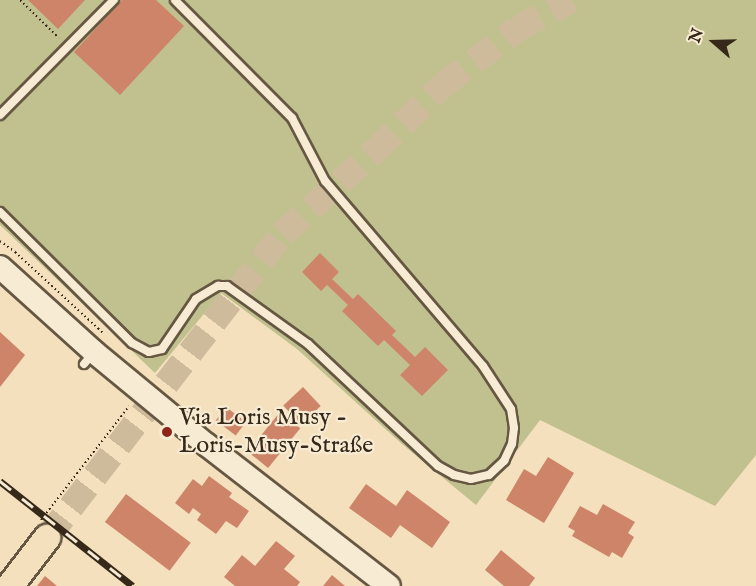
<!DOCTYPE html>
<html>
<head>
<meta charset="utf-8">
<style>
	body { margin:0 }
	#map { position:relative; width:756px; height:586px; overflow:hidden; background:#f4e0bd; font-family:"IM FELL English",serif }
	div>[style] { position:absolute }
	.green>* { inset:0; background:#c0c18e }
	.building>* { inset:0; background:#cd8469; transform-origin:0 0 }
	.primary-tunnel>* { height:26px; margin-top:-13px; transform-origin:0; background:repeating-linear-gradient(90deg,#cebb9c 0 26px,transparent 0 39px) }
	.path>* { height:2px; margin-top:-1px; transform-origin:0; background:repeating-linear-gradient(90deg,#362919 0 1.5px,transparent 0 4.5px) }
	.roads { filter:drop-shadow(2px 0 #665742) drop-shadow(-2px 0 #665742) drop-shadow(0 2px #665742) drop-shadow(0 -2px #665742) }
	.lane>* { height:8px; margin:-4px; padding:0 4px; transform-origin:4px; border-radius:4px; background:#f8ebd4 }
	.secondary>* { height:22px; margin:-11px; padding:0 11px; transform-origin:11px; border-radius:11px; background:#f8ebd4 }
	.primary>* { height:26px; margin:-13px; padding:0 13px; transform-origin:13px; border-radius:13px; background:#f4e0bd }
	.rail>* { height:7px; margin-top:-3.5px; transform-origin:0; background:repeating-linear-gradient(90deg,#f8ebd4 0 14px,#362919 0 28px); box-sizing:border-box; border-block:2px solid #362919 }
	.dots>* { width:16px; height:16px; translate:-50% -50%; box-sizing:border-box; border:3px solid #f8ebd4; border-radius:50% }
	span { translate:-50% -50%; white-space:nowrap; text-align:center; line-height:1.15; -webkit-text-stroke:4.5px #f8ebd4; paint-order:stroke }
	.poi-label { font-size:24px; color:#362919 }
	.left { translate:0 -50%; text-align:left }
	.north { position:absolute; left:684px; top:12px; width:60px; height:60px; -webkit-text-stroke:4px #f8ebd4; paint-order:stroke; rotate:290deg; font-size:16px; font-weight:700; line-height:24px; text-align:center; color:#362919 }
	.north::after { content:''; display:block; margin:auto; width:21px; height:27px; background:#362919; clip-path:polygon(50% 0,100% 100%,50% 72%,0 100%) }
</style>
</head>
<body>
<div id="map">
	<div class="green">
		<div style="clip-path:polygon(0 0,756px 0,756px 455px,715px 506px,540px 420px,476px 505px,402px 444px,297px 349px,221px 293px,155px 373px,0 225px)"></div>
	</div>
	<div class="building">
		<div style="clip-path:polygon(28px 0,85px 0,58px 29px)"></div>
		<div style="clip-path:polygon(122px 0,156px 0,184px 26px,120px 95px,74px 52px)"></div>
		<div style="clip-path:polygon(320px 253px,339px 272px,332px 279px,353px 299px,358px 294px,396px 331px,392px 335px,415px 357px,425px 347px,448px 370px,422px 396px,400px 375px,410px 365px,384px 340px,378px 346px,342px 311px,348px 305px,327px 285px,321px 291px,302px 272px)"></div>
		<div style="clip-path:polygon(0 332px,25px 355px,0 387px)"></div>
		<div style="left:303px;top:387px;width:26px;height:27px;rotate:47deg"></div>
		<div style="left:226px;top:407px;width:25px;height:17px;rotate:37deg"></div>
		<div style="left:280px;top:412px;width:26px;height:51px;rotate:39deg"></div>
		<div style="clip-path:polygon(548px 457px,574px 473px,544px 523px,506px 500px,524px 469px,536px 476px)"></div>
		<div style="clip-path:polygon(209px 476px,232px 493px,229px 497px,249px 511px,237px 528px,226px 521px,216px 534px,197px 520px,201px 514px,193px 508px,189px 514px,175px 503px,193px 479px,202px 486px)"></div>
		<div style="clip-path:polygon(366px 484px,396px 506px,407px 490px,450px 522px,432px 548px,400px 525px,391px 538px,349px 508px)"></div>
		<div style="left:126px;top:494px;width:81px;height:35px;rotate:37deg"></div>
		<div style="clip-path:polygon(603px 504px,635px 522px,628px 533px,634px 537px,622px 558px,612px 552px,609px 557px,572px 536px,575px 531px,568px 527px,580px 506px,597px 515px)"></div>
		<div style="clip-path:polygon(276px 541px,295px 556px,284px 569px,300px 582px,297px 586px,235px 586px,224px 577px,242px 555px,255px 566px)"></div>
		<div style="clip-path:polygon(501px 550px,535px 578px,529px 586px,504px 586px,485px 570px)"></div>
		<div style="clip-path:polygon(332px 575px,345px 586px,323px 586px)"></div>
		<div style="clip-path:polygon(45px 576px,57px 586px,37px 586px)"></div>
	</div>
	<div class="primary-tunnel">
		<div style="left:47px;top:538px;width:384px;rotate:-52.3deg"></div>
		<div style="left:282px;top:234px;width:125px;rotate:-41.7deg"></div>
		<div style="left:375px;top:151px;width:95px;rotate:-44.1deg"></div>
		<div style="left:443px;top:85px;width:93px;rotate:-37.1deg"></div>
		<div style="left:517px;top:29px;width:62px;rotate:-27.8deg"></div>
	</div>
	<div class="path">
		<div style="left:20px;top:0;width:54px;rotate:44.3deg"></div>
		<div style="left:0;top:241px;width:19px;rotate:36deg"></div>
		<div style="left:15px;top:252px;width:120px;rotate:42.6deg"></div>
		<div style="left:41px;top:520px;width:144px;rotate:-52.3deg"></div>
	</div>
	<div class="roads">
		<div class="lane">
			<div style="left:0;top:115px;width:162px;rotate:-45.3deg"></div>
			<div style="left:0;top:212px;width:186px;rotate:44.8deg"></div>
			<div style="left:132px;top:343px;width:19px;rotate:28deg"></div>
			<div style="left:149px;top:352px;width:13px;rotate:-13deg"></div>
			<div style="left:162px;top:349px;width:60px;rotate:-55.8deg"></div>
			<div style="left:196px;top:299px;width:26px;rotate:-31deg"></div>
			<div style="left:218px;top:286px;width:9px"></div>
			<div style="left:227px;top:286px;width:100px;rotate:35.6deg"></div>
			<div style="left:308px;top:344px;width:178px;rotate:43.2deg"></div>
			<div style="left:438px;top:466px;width:18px;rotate:29deg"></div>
			<div style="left:454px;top:475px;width:17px;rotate:13deg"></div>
			<div style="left:471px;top:479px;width:18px;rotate:-13deg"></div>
			<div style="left:489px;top:475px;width:21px;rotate:-43deg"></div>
			<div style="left:504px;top:461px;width:19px;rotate:-65deg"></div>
			<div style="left:512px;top:444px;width:16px;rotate:-83deg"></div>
			<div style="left:514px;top:428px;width:19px;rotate:-99deg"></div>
			<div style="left:511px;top:409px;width:51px;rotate:-123.1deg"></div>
			<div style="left:483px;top:366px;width:243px;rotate:-130.5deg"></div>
			<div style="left:325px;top:181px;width:71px;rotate:-117.6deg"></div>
			<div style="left:292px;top:118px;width:166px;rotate:-134.8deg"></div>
			<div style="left:84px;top:364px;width:16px;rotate:-50deg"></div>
		</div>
		<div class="secondary">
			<div style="left:0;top:267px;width:127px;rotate:42.1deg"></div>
			<div style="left:94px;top:352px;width:146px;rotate:39.5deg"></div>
			<div style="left:207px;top:445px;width:230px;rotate:37.8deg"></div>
		</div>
		<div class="primary">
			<div style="left:10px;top:586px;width:61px;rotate:-52.4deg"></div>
		</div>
	</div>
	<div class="rail">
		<div style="left:0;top:481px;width:169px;rotate:38.3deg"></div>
	</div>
	<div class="dots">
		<div style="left:167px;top:432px;background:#8f2418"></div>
	</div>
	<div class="poi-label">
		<span class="left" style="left:179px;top:432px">Via Loris Musy -<br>Loris-Musy-Straße</span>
	</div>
	<div class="north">N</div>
</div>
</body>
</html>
